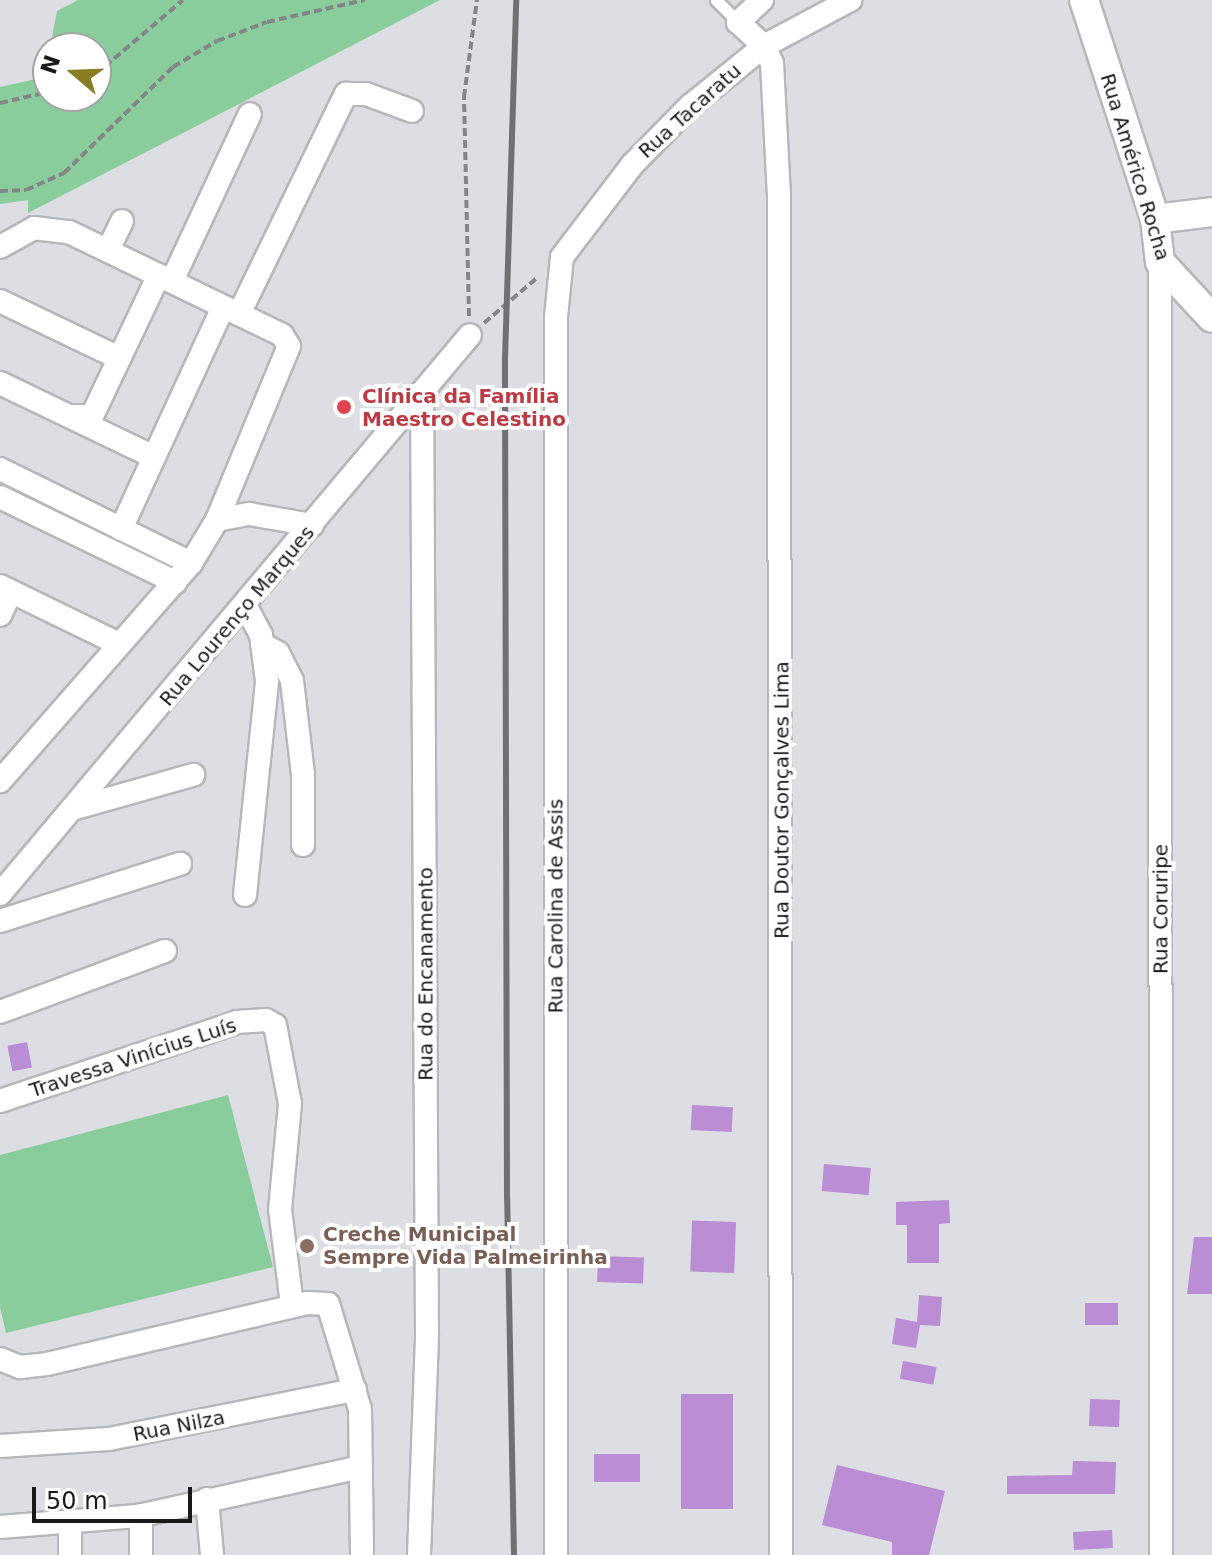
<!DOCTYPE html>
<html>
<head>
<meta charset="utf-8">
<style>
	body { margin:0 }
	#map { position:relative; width:1212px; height:1555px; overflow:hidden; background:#dddee3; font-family:"DejaVu Sans",sans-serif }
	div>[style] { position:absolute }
	.green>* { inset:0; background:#8acd9d }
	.building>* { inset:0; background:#ba8dd4; transform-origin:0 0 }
	.path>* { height:4px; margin-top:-2px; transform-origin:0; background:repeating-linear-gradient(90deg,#848588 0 8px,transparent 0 12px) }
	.roads { filter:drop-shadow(2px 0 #b5b7bb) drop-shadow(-2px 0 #b5b7bb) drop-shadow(0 2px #b5b7bb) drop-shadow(0 -2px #b5b7bb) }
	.service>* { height:11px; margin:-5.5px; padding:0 5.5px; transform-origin:5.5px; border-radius:5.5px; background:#fff }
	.minor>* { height:22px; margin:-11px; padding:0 11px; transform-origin:11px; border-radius:11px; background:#fff }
	.tertiary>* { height:28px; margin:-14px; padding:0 14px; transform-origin:14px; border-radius:14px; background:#fff }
	.rail>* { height:6px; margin:-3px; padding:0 3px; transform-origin:3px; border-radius:3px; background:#707074 }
	.dots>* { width:22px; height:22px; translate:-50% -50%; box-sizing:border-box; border:4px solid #fff; border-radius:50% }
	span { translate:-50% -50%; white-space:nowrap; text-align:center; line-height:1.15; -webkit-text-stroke:8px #fff; paint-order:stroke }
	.street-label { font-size:20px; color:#1a1a1c }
	.health-label { font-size:20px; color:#be3a42; font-weight:700 }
	.left { translate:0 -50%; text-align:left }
	.education-label { font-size:20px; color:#785e54; font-weight:700 }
	.north { position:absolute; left:32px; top:32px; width:80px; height:80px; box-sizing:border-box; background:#fff; border:2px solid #a3a3a4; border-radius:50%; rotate:289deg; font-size:22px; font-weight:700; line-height:32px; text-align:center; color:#1a1a1c }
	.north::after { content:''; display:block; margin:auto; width:28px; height:36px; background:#897d23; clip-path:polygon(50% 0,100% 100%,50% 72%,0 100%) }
	.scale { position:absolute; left:32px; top:1487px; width:160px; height:36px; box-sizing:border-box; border:4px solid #1a1a1c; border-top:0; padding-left:10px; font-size:24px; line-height:28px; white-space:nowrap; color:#1a1a1c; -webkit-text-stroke:6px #fff; paint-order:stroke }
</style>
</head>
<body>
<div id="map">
	<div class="green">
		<div style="clip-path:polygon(78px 0,440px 0,28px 213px,28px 200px,0 204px,0 87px,45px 77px,48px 61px,48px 96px,96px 96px,96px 48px,50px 48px,57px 11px)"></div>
		<div style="clip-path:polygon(228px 1095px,273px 1267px,6px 1333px,0 1307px,0 1155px)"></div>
	</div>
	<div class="building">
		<div style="left:27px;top:1042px;width:26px;height:20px;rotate:79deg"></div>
		<div style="left:692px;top:1105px;width:41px;height:25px;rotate:3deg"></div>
		<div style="left:824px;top:1164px;width:47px;height:27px;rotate:5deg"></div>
		<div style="clip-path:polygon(949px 1200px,950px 1223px,939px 1224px,939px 1263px,907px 1263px,907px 1225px,896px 1225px,896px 1202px)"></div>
		<div style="left:736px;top:1222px;width:51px;height:44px;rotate:92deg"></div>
		<div style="clip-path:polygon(1194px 1237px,1212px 1237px,1212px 1294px,1187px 1294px)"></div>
		<div style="left:598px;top:1256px;width:46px;height:26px;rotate:2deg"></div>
		<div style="clip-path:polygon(919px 1295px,942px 1297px,940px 1326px,920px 1325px,916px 1348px,892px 1344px,896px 1318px,917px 1322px)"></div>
		<div style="left:1085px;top:1303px;width:33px;height:22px"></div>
		<div style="left:903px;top:1361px;width:34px;height:18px;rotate:10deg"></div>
		<div style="left:733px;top:1394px;width:115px;height:52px;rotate:90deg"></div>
		<div style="left:1090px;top:1399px;width:30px;height:27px;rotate:2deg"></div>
		<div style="left:594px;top:1454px;width:46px;height:28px"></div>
		<div style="clip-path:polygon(1073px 1461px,1116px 1462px,1115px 1494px,1007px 1494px,1007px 1476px,1072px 1475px)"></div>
		<div style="clip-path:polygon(837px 1465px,945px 1491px,929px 1555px,892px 1555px,892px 1542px,822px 1525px)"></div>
		<div style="left:1112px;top:1530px;width:18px;height:39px;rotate:87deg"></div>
	</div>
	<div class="path">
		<div style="left:96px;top:74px;width:114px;rotate:-40.4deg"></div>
		<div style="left:0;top:103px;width:49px;rotate:-12.9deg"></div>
		<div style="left:0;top:191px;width:26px;rotate:-2deg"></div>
		<div style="left:26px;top:190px;width:42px;rotate:-24.1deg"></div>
		<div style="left:64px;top:173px;width:152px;rotate:-44.2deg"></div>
		<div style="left:173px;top:67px;width:51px;rotate:-30.6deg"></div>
		<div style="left:217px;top:41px;width:53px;rotate:-20.8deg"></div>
		<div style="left:267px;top:22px;width:100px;rotate:-12.7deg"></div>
		<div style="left:469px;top:316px;width:219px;rotate:-91.3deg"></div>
		<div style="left:464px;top:97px;width:98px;rotate:-82.4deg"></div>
		<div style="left:484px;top:323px;width:71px;rotate:-40.4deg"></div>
	</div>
	<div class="roads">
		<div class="service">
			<div style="left:716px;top:0;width:31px;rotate:45deg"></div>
		</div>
		<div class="minor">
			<div style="left:762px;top:0;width:33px;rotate:137deg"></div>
			<div style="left:738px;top:22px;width:35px;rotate:43deg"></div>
			<div style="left:764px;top:46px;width:19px;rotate:65deg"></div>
			<div style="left:772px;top:63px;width:132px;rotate:87deg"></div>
			<div style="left:779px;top:195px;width:1360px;rotate:89.92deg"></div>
			<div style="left:0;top:247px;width:39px;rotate:-29deg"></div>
			<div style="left:34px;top:228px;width:35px;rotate:7deg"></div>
			<div style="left:69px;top:232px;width:237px;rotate:25.8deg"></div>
			<div style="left:282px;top:335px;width:13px;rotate:58deg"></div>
			<div style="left:289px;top:346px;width:188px;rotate:112.5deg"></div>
			<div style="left:217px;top:520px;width:50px;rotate:121.2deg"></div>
			<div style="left:191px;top:563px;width:290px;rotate:131.2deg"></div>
			<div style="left:108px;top:250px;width:32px;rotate:-64deg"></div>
			<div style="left:1160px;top:262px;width:1293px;rotate:89.96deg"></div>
			<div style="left:172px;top:281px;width:184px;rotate:-65deg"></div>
			<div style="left:0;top:301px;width:132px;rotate:25.6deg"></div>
			<div style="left:239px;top:314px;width:245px;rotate:-64.1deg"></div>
			<div style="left:346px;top:94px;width:20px"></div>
			<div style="left:366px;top:94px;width:49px;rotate:20.3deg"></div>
			<div style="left:0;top:383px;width:171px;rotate:25.7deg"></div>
			<div style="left:72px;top:416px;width:20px"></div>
			<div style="left:92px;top:416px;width:156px;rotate:-64.6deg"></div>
			<div style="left:0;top:469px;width:213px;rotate:26.2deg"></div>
			<div style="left:0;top:497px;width:195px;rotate:25.9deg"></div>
			<div style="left:217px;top:520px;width:33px;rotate:-11deg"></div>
			<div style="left:249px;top:514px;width:64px;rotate:9.9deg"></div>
			<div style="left:121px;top:529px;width:244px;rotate:-65.3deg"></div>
			<div style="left:0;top:586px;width:132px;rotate:26deg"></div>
			<div style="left:0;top:615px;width:26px;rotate:-65deg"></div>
			<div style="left:262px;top:644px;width:18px;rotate:29deg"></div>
			<div style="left:278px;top:653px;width:31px;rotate:63deg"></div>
			<div style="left:292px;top:681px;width:94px;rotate:83.3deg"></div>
			<div style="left:303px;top:774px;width:71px;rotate:90deg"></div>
			<div style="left:76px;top:808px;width:122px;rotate:-15.8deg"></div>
			<div style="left:0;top:894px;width:730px;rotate:-49.94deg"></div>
			<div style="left:245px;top:895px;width:215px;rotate:-84.1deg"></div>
			<div style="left:267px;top:681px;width:46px;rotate:-97.4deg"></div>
			<div style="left:261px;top:635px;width:32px;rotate:-118deg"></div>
			<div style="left:0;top:921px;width:189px;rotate:-17.6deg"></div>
			<div style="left:0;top:1012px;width:176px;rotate:-20.3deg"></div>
			<div style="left:0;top:1101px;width:250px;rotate:-18.4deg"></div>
			<div style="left:237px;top:1022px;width:29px;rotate:-4deg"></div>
			<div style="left:266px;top:1020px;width:10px;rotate:29deg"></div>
			<div style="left:275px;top:1025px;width:80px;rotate:79.2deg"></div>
			<div style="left:290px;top:1104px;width:105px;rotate:95.4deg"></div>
			<div style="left:280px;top:1209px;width:98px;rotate:82.9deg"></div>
			<div style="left:0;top:1359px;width:22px;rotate:22deg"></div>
			<div style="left:20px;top:1367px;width:27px;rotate:-6deg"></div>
			<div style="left:47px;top:1364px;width:267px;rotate:-13.2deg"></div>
			<div style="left:307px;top:1303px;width:21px;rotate:3deg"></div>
			<div style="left:328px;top:1304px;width:110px;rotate:73.1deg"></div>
			<div style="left:360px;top:1409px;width:146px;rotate:89.2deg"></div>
			<div style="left:0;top:1446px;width:109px;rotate:-3.7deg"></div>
			<div style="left:109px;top:1439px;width:251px;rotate:-11.3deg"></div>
			<div style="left:207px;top:1499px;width:56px;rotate:84.9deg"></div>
			<div style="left:70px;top:1526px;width:29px;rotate:90deg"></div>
			<div style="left:0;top:1527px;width:138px;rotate:-4.6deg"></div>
			<div style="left:138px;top:1516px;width:228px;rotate:-12.4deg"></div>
			<div style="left:141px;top:1555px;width:40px;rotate:-90deg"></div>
			<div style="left:419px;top:1555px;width:221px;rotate:-87.9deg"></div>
			<div style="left:427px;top:1334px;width:942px;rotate:-90.3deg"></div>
			<div style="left:556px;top:1555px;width:1238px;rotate:-90deg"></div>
			<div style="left:556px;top:317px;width:60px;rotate:-84.3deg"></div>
			<div style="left:562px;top:257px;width:116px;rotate:-52.7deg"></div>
			<div style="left:632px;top:165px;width:83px;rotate:-45.5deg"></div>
			<div style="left:690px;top:106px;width:95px;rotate:-39deg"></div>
			<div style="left:764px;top:46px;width:98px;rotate:-28.1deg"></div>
		</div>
		<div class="tertiary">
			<div style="left:1084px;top:0;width:230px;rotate:72deg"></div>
			<div style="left:1155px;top:219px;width:43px;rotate:83.4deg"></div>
			<div style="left:1160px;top:262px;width:76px;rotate:47.1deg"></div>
			<div style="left:1155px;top:219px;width:57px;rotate:-7deg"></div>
		</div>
	</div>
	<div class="rail">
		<div style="left:514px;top:1555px;width:358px;rotate:-91.1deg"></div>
		<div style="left:507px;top:1197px;width:838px;rotate:-90.14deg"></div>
		<div style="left:505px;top:359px;width:359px;rotate:-88.2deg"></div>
	</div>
	<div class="dots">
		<div style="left:344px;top:407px;background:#e0444e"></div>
		<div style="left:307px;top:1246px;background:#8d6e63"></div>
	</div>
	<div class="street-label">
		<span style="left:690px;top:111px;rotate:-42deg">Rua Tacaratu</span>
		<span style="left:1135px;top:167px;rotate:73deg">Rua Américo Rocha</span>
		<span style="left:237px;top:616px;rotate:-50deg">Rua Lourenço Marques</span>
		<span style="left:782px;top:800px;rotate:-90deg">Rua Doutor Gonçalves Lima</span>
		<span style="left:556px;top:906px;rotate:-90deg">Rua Carolina de Assis</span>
		<span style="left:1161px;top:909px;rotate:-90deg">Rua Coruripe</span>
		<span style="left:426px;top:974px;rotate:-90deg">Rua do Encanamento</span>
		<span style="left:133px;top:1058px;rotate:-18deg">Travessa Vinícius Luís</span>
		<span style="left:179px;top:1426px;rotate:-11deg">Rua Nilza</span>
	</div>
	<div class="health-label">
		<span class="left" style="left:362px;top:408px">Clínica da Família<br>Maestro Celestino</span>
	</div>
	<div class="education-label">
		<span class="left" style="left:323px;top:1246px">Creche Municipal<br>Sempre Vida Palmeirinha</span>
	</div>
	<div class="north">N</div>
	<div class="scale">50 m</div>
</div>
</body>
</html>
